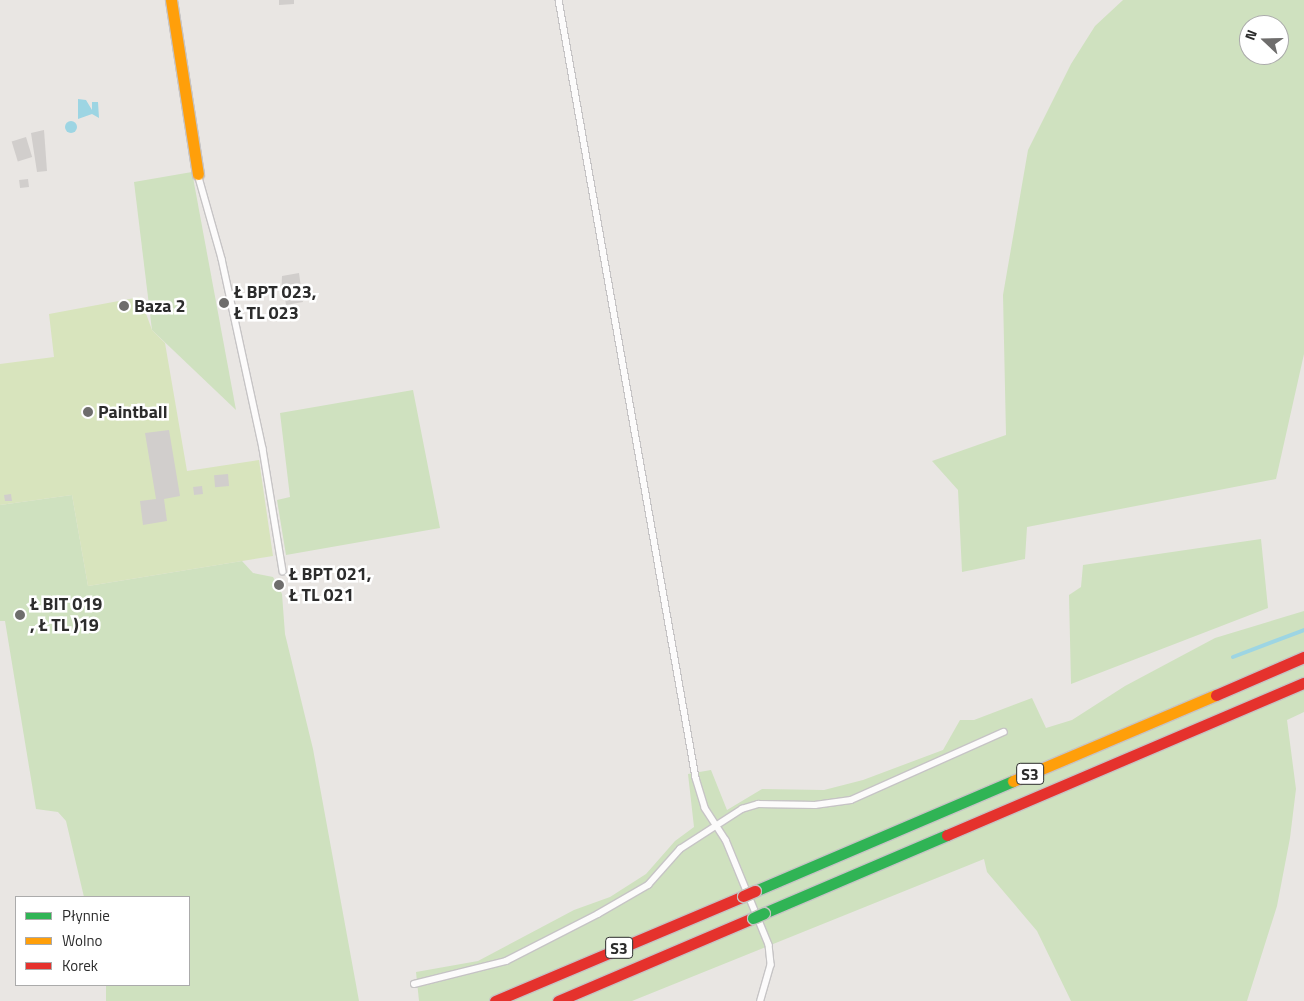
<!DOCTYPE html>
<html>
<head>
<meta charset="utf-8">
<style>
	body { margin:0 }
	#map { position:relative; width:1304px; height:1001px; overflow:hidden; background:#e9e6e3; font-family:"Titillium Web",sans-serif }
	div>[style] { position:absolute }
	.green>* { inset:0; background:#cfe1bf }
	.pitch>* { inset:0; background:#d8e4bd }
	.water>* { inset:0; background:#9dd5e3 }
	.round { border-radius:50% }
	.stream>* { height:4px; margin:-2px; padding:0 2px; transform-origin:2px; border-radius:2px; background:#9dd5e3 }
	.building>* { inset:0; background:#d1cecc; transform-origin:0 0 }
	.roads { filter:drop-shadow(1px 0 #c6c4c5) drop-shadow(-1px 0 #c6c4c5) drop-shadow(0 1px #c6c4c5) drop-shadow(0 -1px #c6c4c5) }
	.lane>* { height:5.5px; margin:-2.75px; padding:0 2.75px; transform-origin:2.75px; border-radius:2.75px; background:#fcfbfb }
	.fast>* { height:11px; margin:-5.5px; padding:0 5.5px; transform-origin:5.5px; border-radius:5.5px; background:#30b455 }
	.slow>* { height:11px; margin:-5.5px; padding:0 5.5px; transform-origin:5.5px; border-radius:5.5px; background:#ff9f0a }
	.jam>* { height:11px; margin:-5.5px; padding:0 5.5px; transform-origin:5.5px; border-radius:5.5px; background:#e5322d }
	.bridges { filter:drop-shadow(1px 0 #c5c4c2) drop-shadow(-1px 0 #c5c4c2) drop-shadow(0 1px #c5c4c2) drop-shadow(0 -1px #c5c4c2) }
	.fast-bridge>* { height:11px; margin:-5.5px; padding:0 5.5px; transform-origin:5.5px; border-radius:5.5px; background:#30b455 }
	.jam-bridge>* { height:11px; margin:-5.5px; padding:0 5.5px; transform-origin:5.5px; border-radius:5.5px; background:#e5322d }
	.dots>* { width:14px; height:14px; translate:-50% -50%; box-sizing:border-box; border:2px solid #fff; border-radius:50% }
	span { translate:-50% -50%; white-space:nowrap; text-align:center; line-height:1.15; -webkit-text-stroke:5px #fff; paint-order:stroke }
	.shield-label span { padding:1px 4px; background:#fff; border:1px solid; border-radius:4px; -webkit-text-stroke-width:0 }
	.shield-label { font-size:16px; color:#2c2c2c; font-weight:700 }
	.poi-label { font-size:18px; color:#2c2c2c; font-weight:700 }
	.left { translate:0 -50%; text-align:left }
	.legend { position:absolute; left:15px; top:896px; width:175px; height:90px; box-sizing:border-box; background:#fff; border:1px solid #ababab; margin:0; padding:6px 9px; list-style:none; font-size:15px; color:#2c2c2c }
	.legend li { display:flex; align-items:center; gap:10px; height:25px }
	.legend b { width:25px; border:1px solid #ababab }
	.north { position:absolute; left:1239px; top:15px; width:50px; height:50px; box-sizing:border-box; background:#fff; border:1px solid #ababab; border-radius:50%; rotate:291deg; font-size:14px; font-weight:700; line-height:20px; text-align:center; color:#2c2c2c }
	.north::after { content:''; display:block; margin:auto; width:18px; height:22px; background:#6e6d6c; clip-path:polygon(50% 0,100% 100%,50% 72%,0 100%) }
</style>
</head>
<body>
<div id="map">
	<div class="green">
		<div style="clip-path:polygon(evenodd,1123px 0,1304px 0,1304px 354px,1276px 479px,1027px 527px,1025px 559px,962px 572px,958px 490px,932px 461px,1006px 435px,1003px 295px,1028px 150px,1071px 64px,1095px 26px,1123px 0,1249px 25px,1279px 25px,1279px 55px,1249px 55px,1249px 25px)"></div>
		<div style="clip-path:polygon(192px 172px,236px 410px,152px 330px,134px 182px)"></div>
		<div style="clip-path:polygon(413px 390px,440px 528px,286px 555px,277px 500px,290px 497px,280px 413px)"></div>
		<div style="clip-path:polygon(72px 495px,88px 586px,242px 561px,253px 573px,273px 577px,282px 594px,285px 634px,313px 749px,359px 1001px,106px 1001px,106px 985px,189px 985px,189px 897px,84px 897px,66px 821px,58px 812px,36px 809px,5px 621px,0 621px,0 505px)"></div>
		<div style="clip-path:polygon(1261px 539px,1268px 608px,1071px 684px,1069px 595px,1081px 587px,1083px 565px)"></div>
		<div style="clip-path:polygon(1304px 611px,1304px 712px,1287px 720px,1296px 789px,1290px 838px,1277px 906px,1247px 1001px,1071px 1001px,1037px 931px,987px 872px,984px 859px,632px 1001px,419px 1001px,416px 972px,478px 961px,574px 910px,610px 897px,646px 874px,675px 841px,694px 827px,688px 774px,711px 770px,727px 810px,762px 789px,824px 790px,863px 780px,943px 750px,960px 720px,974px 720px,1032px 698px,1046px 728px,1072px 720px,1125px 686px,1215px 638px)"></div>
	</div>
	<div class="pitch">
		<div style="clip-path:polygon(140px 297px,152px 330px,165px 343px,187px 471px,259px 460px,273px 556px,88px 586px,72px 495px,0 505px,0 364px,54px 357px,49px 314px)"></div>
	</div>
	<div class="water">
		<div style="clip-path:polygon(78px 99px,86px 100px,92px 110px,92px 102px,98px 102px,99px 118px,92px 114px,78px 119px)"></div>
		<div class="round" style="left:65px;top:121px;width:12px;height:12px"></div>
	</div>
	<div class="stream">
		<div style="left:1233px;top:657px;width:76px;rotate:-20.8deg"></div>
	</div>
	<div class="building">
		<div style="clip-path:polygon(279px 0,294px 0,294px 4px,279px 5px)"></div>
		<div style="clip-path:polygon(44px 130px,47px 171px,37px 172px,31px 133px)"></div>
		<div style="left:26px;top:137px;width:21px;height:15px;rotate:73deg"></div>
		<div style="left:28px;top:179px;width:8px;height:9px;rotate:83deg"></div>
		<div style="clip-path:polygon(299px 273px,303px 302px,286px 305px,285px 298px,281px 298px,282px 276px)"></div>
		<div style="left:126px;top:302px;width:7px;height:6px;rotate:82deg"></div>
		<div style="clip-path:polygon(169px 430px,180px 496px,164px 499px,167px 521px,143px 525px,140px 501px,156px 499px,145px 433px)"></div>
		<div style="left:228px;top:474px;width:12px;height:14px;rotate:85deg"></div>
		<div style="left:202px;top:486px;width:8px;height:9px;rotate:83deg"></div>
		<div style="clip-path:polygon(11px 494px,12px 501px,5px 501px,4px 495px)"></div>
	</div>
	<div class="roads">
		<div class="lane">
			<div style="left:559px;top:0;width:790px;rotate:80.01deg"></div>
			<div style="left:696px;top:778px;width:31px;rotate:73deg"></div>
			<div style="left:705px;top:808px;width:38px;rotate:57deg"></div>
			<div style="left:726px;top:840px;width:113px;rotate:67.7deg"></div>
			<div style="left:769px;top:945px;width:20px;rotate:84deg"></div>
			<div style="left:771px;top:965px;width:37px;rotate:106deg"></div>
			<div style="left:198px;top:174px;width:88px;rotate:74.2deg"></div>
			<div style="left:222px;top:259px;width:194px;rotate:77.8deg"></div>
			<div style="left:263px;top:449px;width:124px;rotate:80.7deg"></div>
			<div style="left:414px;top:984px;width:95px;rotate:-14deg"></div>
			<div style="left:506px;top:961px;width:103px;rotate:-27.1deg"></div>
			<div style="left:598px;top:914px;width:58px;rotate:-30.1deg"></div>
			<div style="left:648px;top:885px;width:48px;rotate:-48.4deg"></div>
			<div style="left:680px;top:849px;width:74px;rotate:-32.8deg"></div>
			<div style="left:742px;top:809px;width:17px;rotate:-17deg"></div>
			<div style="left:758px;top:804px;width:57px;rotate:1deg"></div>
			<div style="left:815px;top:805px;width:36px;rotate:-8deg"></div>
			<div style="left:851px;top:800px;width:167px;rotate:-24deg"></div>
		</div>
		<div class="fast">
			<div style="left:755px;top:891px;width:280px;rotate:-23.1deg"></div>
			<div style="left:764px;top:913px;width:199px;rotate:-23.1deg"></div>
		</div>
		<div class="slow">
			<div style="left:171px;top:0;width:176px;rotate:81.2deg"></div>
			<div style="left:1013px;top:781px;width:220px;rotate:-23deg"></div>
		</div>
		<div class="jam">
			<div style="left:1216px;top:695px;width:96px;rotate:-23.4deg"></div>
			<div style="left:947px;top:835px;width:388px;rotate:-23.1deg"></div>
			<div style="left:495px;top:1001px;width:269px;rotate:-22.9deg"></div>
			<div style="left:558px;top:1001px;width:212px;rotate:-23.1deg"></div>
		</div>
	</div>
	<div class="bridges">
		<div class="fast-bridge">
			<div style="left:753px;top:918px;width:12px;rotate:-24deg"></div>
		</div>
		<div class="jam-bridge">
			<div style="left:743px;top:896px;width:13px;rotate:-23deg"></div>
		</div>
	</div>
	<div class="dots">
		<div style="left:224px;top:303px;background:#6e6d6c"></div>
		<div style="left:124px;top:306px;background:#6e6d6c"></div>
		<div style="left:88px;top:412px;background:#6e6d6c"></div>
		<div style="left:279px;top:585px;background:#6e6d6c"></div>
		<div style="left:20px;top:615px;background:#6e6d6c"></div>
	</div>
	<div class="shield-label">
		<span style="left:1030px;top:774px">S3</span>
		<span style="left:619px;top:948px">S3</span>
	</div>
	<div class="poi-label">
		<span class="left" style="left:234px;top:303px">Ł BPT 023,<br>Ł TL 023</span>
		<span class="left" style="left:134px;top:306px">Baza 2</span>
		<span class="left" style="left:98px;top:412px">Paintball</span>
		<span class="left" style="left:289px;top:585px">Ł BPT 021,<br>Ł TL 021</span>
		<span class="left" style="left:30px;top:615px">Ł BIT 019<br>, Ł TL )19</span>
	</div>
	<ul class="legend">
	<li><b style="height:6px;background:#30b455"></b>Płynnie</li>
	<li><b style="height:6px;background:#ff9f0a"></b>Wolno</li>
	<li><b style="height:6px;background:#e5322d"></b>Korek</li>
	</ul>
	<div class="north">N</div>
</div>
</body>
</html>
